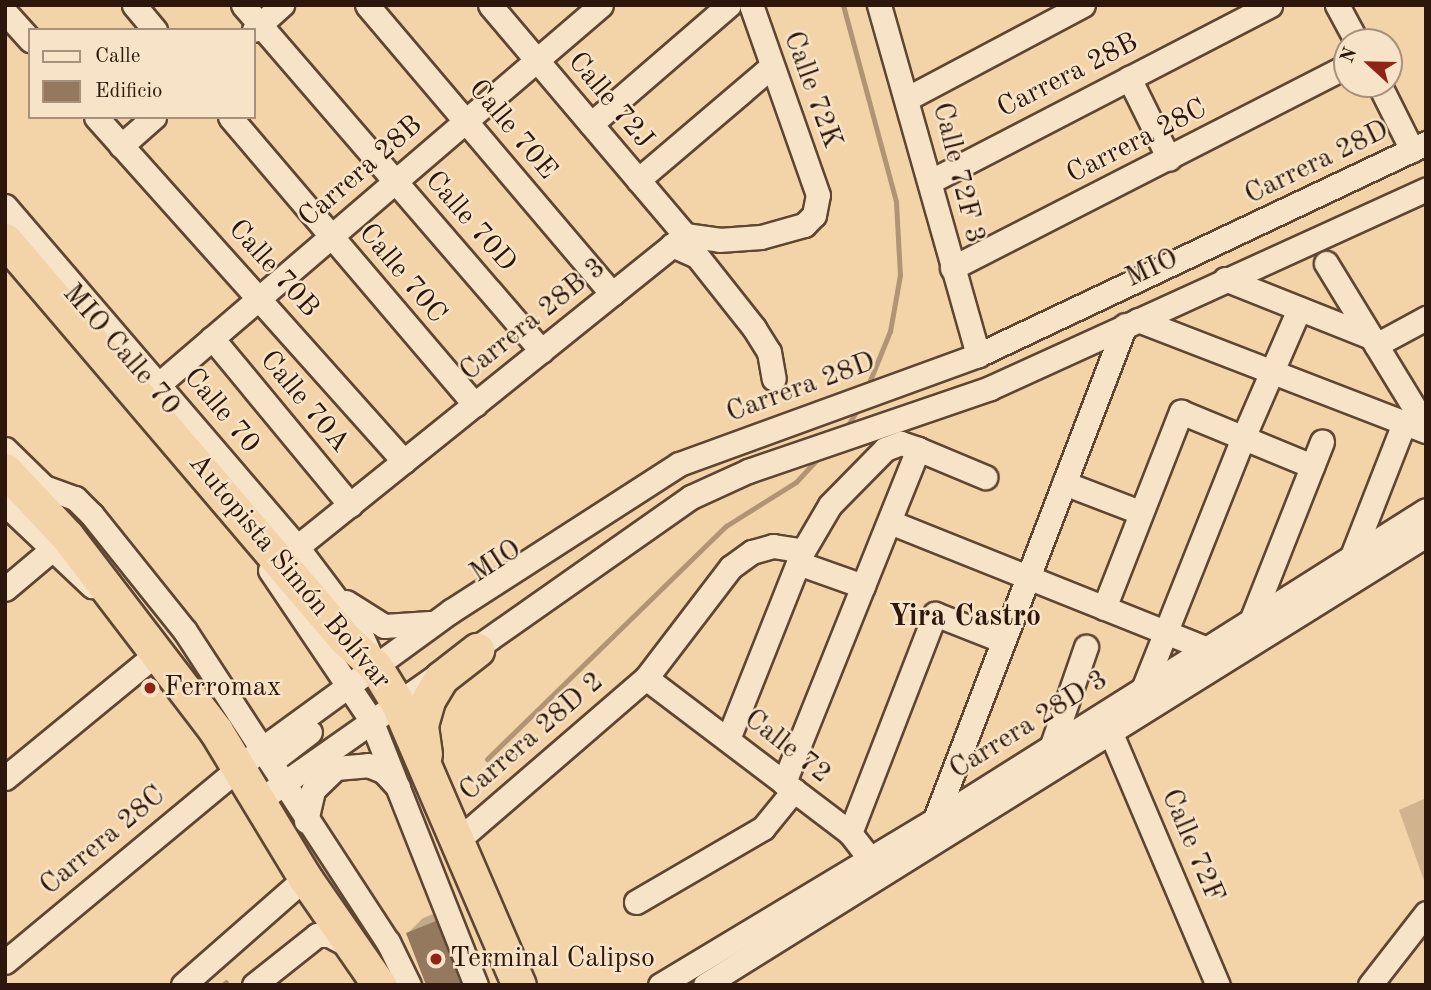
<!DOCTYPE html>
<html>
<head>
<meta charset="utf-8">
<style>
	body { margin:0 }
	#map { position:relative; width:1431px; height:990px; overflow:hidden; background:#f3d4a9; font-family:"Old Standard TT",serif }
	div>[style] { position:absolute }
	.green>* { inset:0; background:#d1b48e }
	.shadow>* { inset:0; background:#0003 }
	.stream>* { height:5px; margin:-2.5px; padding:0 2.5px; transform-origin:2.5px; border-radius:2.5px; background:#b09474 }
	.building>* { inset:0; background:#94795e }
	.roads { filter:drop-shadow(2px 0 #5e4633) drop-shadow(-2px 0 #5e4633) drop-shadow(0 2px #5e4633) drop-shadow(0 -2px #5e4633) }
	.minor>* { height:23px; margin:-11.5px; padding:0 11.5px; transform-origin:11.5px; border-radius:11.5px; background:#f7e3c7 }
	.highway>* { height:33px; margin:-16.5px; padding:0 16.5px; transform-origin:16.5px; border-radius:16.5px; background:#f3d4a9 }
	.dots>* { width:19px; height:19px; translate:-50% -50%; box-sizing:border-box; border:4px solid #f7e3c7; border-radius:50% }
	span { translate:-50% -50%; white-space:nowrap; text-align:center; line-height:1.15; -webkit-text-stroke:5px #f7e3c7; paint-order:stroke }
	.street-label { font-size:28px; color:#2d170c }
	.poi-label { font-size:28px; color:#2d170c }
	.left { translate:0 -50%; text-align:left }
	.neighbourhood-label { font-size:30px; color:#2d170c; font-weight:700 }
	.frame { position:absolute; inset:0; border:7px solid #2d170c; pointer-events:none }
	.legend { position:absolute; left:28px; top:28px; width:228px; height:91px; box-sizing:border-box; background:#f7e3c7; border:2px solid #a6917c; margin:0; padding:9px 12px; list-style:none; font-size:21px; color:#2d170c }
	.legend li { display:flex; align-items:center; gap:14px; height:35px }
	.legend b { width:35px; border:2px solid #a6917c }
	.north { position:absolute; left:1333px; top:28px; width:70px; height:70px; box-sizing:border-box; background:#f7e3c7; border:2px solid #a6917c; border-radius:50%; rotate:292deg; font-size:19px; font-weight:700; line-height:28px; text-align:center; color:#2d170c }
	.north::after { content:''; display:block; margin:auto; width:24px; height:32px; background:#8f2418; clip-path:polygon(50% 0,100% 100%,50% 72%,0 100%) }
</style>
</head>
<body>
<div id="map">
	<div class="green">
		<div style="clip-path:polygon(1426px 798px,1426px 886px,1399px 810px)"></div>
	</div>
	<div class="shadow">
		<div style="clip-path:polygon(451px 907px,486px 985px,428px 985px,408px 933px,423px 918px)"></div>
	</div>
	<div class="stream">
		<div style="left:843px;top:5px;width:204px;rotate:74.9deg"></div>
		<div style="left:896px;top:202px;width:73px;rotate:86.9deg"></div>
		<div style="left:900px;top:275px;width:57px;rotate:100.1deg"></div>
		<div style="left:890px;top:331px;width:61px;rotate:112deg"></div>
		<div style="left:846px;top:428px;width:25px;rotate:-58deg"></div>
		<div style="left:487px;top:759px;width:334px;rotate:-44.3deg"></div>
		<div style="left:726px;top:526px;width:83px;rotate:-32.2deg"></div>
		<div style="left:796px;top:482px;width:35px;rotate:-47deg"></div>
		<div style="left:223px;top:985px;width:4px;rotate:-45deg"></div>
	</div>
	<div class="building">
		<div style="clip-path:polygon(436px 921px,461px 985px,426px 985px,406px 933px)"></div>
	</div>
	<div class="roads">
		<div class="minor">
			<div style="left:134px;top:5px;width:33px;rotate:50deg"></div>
			<div style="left:243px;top:5px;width:457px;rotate:49.2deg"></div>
			<div style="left:367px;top:5px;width:379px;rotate:49.7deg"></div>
			<div style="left:490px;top:5px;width:302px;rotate:49.7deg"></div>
			<div style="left:879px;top:5px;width:364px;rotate:74.2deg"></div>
			<div style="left:1337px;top:5px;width:42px;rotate:61.6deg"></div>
			<div style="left:5px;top:12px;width:38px;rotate:48deg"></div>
			<div style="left:254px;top:30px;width:38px;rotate:-42deg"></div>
			<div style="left:1129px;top:78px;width:90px;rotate:63.7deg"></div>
			<div style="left:1379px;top:84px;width:74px;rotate:63.4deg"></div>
			<div style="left:908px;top:98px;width:198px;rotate:-28deg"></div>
			<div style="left:96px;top:117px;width:462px;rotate:48.2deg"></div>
			<div style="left:230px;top:117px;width:378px;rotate:49.6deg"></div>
			<div style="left:591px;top:124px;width:182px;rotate:-40.8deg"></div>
			<div style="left:121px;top:146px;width:44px;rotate:-41.3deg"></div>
			<div style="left:638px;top:180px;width:175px;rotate:-40.4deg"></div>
			<div style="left:931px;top:181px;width:382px;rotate:-27.4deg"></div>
			<div style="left:5px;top:206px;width:449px;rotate:49.4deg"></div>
			<div style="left:297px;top:547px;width:101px;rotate:53deg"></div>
			<div style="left:358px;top:628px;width:32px;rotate:66deg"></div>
			<div style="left:672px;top:245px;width:27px;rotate:24deg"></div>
			<div style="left:697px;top:256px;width:92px;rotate:51.6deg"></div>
			<div style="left:754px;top:328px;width:28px;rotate:58deg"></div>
			<div style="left:769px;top:352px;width:27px;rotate:80deg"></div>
			<div style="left:1326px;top:263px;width:192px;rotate:58.6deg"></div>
			<div style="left:952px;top:268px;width:444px;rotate:-27.1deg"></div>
			<div style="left:1225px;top:279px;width:157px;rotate:21.7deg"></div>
			<div style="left:1138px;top:320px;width:309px;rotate:21.1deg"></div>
			<div style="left:212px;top:338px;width:217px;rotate:50.4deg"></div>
			<div style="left:1376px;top:345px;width:57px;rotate:-28.4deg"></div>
			<div style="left:159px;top:384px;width:582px;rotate:-40.61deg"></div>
			<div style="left:5px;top:449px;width:54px;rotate:44.3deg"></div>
			<div style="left:44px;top:487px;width:33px;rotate:20deg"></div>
			<div style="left:75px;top:498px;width:24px;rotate:45deg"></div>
			<div style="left:92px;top:515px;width:149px;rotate:51.3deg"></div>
			<div style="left:185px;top:631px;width:371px;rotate:56.9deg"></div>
			<div style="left:388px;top:942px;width:48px;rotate:64deg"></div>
			<div style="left:918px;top:449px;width:73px;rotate:22.7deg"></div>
			<div style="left:1064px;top:483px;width:81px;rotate:20.9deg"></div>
			<div style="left:5px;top:504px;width:120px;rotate:43.3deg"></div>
			<div style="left:890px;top:522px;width:341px;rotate:21.8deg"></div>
			<div style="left:297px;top:547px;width:498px;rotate:-38.8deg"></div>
			<div style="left:685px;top:235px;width:34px;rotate:8deg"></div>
			<div style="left:719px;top:240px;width:42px;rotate:-4.1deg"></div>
			<div style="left:761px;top:237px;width:45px;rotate:-15.6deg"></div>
			<div style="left:804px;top:225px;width:14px;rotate:-45deg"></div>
			<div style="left:814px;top:215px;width:20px;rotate:-79deg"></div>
			<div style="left:818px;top:195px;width:201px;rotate:-109.4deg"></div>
			<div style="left:1350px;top:561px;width:145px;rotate:-68.6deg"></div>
			<div style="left:798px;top:563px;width:69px;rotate:19.5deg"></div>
			<div style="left:270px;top:570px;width:181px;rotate:56deg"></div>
			<div style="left:371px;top:720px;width:285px;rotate:68.4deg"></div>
			<div style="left:5px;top:589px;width:59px;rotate:-40.2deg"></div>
			<div style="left:346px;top:602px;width:45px;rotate:32.3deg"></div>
			<div style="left:384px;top:626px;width:46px;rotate:-3.7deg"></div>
			<div style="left:1104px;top:608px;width:211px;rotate:-68.6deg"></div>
			<div style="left:1181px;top:412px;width:142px;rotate:22.4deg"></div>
			<div style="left:1251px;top:621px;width:193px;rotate:-68.4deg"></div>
			<div style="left:646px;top:678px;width:256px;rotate:37.2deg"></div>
			<div style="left:850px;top:833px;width:44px;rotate:52.4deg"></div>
			<div style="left:1143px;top:689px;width:270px;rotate:-68.3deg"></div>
			<div style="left:1243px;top:438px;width:141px;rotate:-66.5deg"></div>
			<div style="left:1110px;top:731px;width:276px;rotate:67deg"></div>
			<div style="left:728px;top:739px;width:202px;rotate:-68.3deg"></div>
			<div style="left:1052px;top:745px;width:104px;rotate:-70.9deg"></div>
			<div style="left:271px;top:762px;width:49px;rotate:-37.6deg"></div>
			<div style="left:5px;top:778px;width:194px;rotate:-39.4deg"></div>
			<div style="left:260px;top:800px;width:527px;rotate:-35.11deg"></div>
			<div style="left:691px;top:497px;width:63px;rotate:-24.5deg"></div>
			<div style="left:748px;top:471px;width:256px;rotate:-18.9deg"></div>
			<div style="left:990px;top:388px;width:479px;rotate:-24.5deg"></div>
			<div style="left:935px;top:819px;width:529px;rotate:-68.96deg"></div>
			<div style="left:306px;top:821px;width:32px;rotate:-77deg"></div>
			<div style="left:313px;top:790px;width:32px;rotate:-44deg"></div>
			<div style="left:336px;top:768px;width:32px;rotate:-5deg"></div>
			<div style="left:368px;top:765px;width:16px;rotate:22deg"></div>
			<div style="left:383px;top:771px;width:22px;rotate:47deg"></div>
			<div style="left:850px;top:833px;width:235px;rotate:-68.8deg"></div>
			<div style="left:935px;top:614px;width:71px;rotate:21.5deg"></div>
			<div style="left:457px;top:841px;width:250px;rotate:-40.8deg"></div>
			<div style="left:646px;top:678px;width:140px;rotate:-52.6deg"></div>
			<div style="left:731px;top:567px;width:26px;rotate:-36deg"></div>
			<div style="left:752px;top:552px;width:22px;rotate:-16deg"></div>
			<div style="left:773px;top:546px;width:30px;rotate:9deg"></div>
			<div style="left:803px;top:551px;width:53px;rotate:-59.6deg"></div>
			<div style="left:830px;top:505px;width:78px;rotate:-45.5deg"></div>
			<div style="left:885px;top:449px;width:17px;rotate:-21deg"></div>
			<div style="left:901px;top:443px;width:18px;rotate:19deg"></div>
			<div style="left:918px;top:449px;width:360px;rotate:111.9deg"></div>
			<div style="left:636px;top:902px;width:147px;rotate:-30.2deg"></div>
			<div style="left:763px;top:828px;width:49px;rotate:-50.8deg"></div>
			<div style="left:5px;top:962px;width:335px;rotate:-39.7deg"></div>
			<div style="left:263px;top:748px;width:233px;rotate:-36.1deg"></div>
			<div style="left:451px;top:611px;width:271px;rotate:-32.8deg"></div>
			<div style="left:679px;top:464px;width:318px;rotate:-20deg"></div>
			<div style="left:978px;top:355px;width:496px;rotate:-25.3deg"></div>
			<div style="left:183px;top:985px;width:162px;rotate:-41.3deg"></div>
			<div style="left:254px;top:985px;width:80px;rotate:-38.4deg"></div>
			<div style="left:317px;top:935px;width:12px"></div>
			<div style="left:329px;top:935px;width:27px;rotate:28deg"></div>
			<div style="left:660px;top:985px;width:336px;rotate:-31deg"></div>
			<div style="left:948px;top:812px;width:565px;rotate:-32.28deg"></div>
			<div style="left:705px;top:985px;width:850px;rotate:-31.97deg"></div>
			<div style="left:1370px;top:985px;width:91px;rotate:-52.1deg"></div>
		</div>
		<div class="highway">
			<div style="left:5px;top:240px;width:524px;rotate:49.56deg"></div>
			<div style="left:345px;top:639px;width:40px;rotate:42deg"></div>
			<div style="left:375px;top:666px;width:42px;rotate:58.6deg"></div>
			<div style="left:397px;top:702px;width:308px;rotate:66.7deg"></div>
			<div style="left:5px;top:470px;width:91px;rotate:46.8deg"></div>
			<div style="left:67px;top:536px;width:245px;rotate:52.6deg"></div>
			<div style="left:216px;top:731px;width:172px;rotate:58.8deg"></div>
			<div style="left:305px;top:878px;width:130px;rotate:55.3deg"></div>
			<div style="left:425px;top:754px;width:29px;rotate:-98deg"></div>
			<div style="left:421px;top:725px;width:26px;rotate:-74deg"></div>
			<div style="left:428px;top:700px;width:26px;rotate:-59deg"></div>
			<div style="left:441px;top:678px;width:46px;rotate:-37.9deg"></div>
		</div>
	</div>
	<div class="dots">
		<div style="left:150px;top:688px;background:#8f2418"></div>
		<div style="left:436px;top:959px;background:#8f2418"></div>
	</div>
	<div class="street-label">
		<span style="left:1068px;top:76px;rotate:-27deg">Carrera 28B</span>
		<span style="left:812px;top:90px;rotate:70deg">Calle 72K</span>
		<span style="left:610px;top:101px;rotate:50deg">Calle 72J</span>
		<span style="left:512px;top:130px;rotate:50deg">Calle 70E</span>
		<span style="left:1137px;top:142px;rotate:-27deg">Carrera 28C</span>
		<span style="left:1317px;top:163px;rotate:-26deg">Carrera 28D</span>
		<span style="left:361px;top:172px;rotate:-41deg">Carrera 28B</span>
		<span style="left:958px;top:173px;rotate:76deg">Calle 72F 3</span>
		<span style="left:470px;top:222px;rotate:49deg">Calle 70D</span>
		<span style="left:273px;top:269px;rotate:48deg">Calle 70B</span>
		<span style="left:1152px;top:269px;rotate:-25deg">MIO</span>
		<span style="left:402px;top:274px;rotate:50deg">Calle 70C</span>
		<span style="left:533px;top:320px;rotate:-39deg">Carrera 28B 3</span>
		<span style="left:121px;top:350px;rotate:49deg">MIO Calle 70</span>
		<span style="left:801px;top:388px;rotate:-20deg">Carrera 28D</span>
		<span style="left:304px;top:402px;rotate:50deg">Calle 70A</span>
		<span style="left:221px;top:411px;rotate:50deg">Calle 70</span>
		<span style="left:496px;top:562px;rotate:-33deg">MIO</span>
		<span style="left:289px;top:572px;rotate:50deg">Autopista Simón Bolívar</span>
		<span style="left:1029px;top:725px;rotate:-32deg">Carrera 28D 3</span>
		<span style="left:532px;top:737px;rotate:-41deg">Carrera 28D 2</span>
		<span style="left:787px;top:747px;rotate:38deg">Calle 72</span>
		<span style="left:103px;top:841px;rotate:-40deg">Carrera 28C</span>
		<span style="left:1192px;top:846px;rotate:67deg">Calle 72F</span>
	</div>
	<div class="poi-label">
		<span class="left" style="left:164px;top:688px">Ferromax</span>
		<span class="left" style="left:450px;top:959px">Terminal Calipso</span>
	</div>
	<div class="neighbourhood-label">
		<span style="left:965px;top:617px">Yira Castro</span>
	</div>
	<div class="frame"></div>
	<ul class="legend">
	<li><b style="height:9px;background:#f7e3c7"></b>Calle</li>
	<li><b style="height:19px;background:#94795e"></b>Edificio</li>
	</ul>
	<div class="north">N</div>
</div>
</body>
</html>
